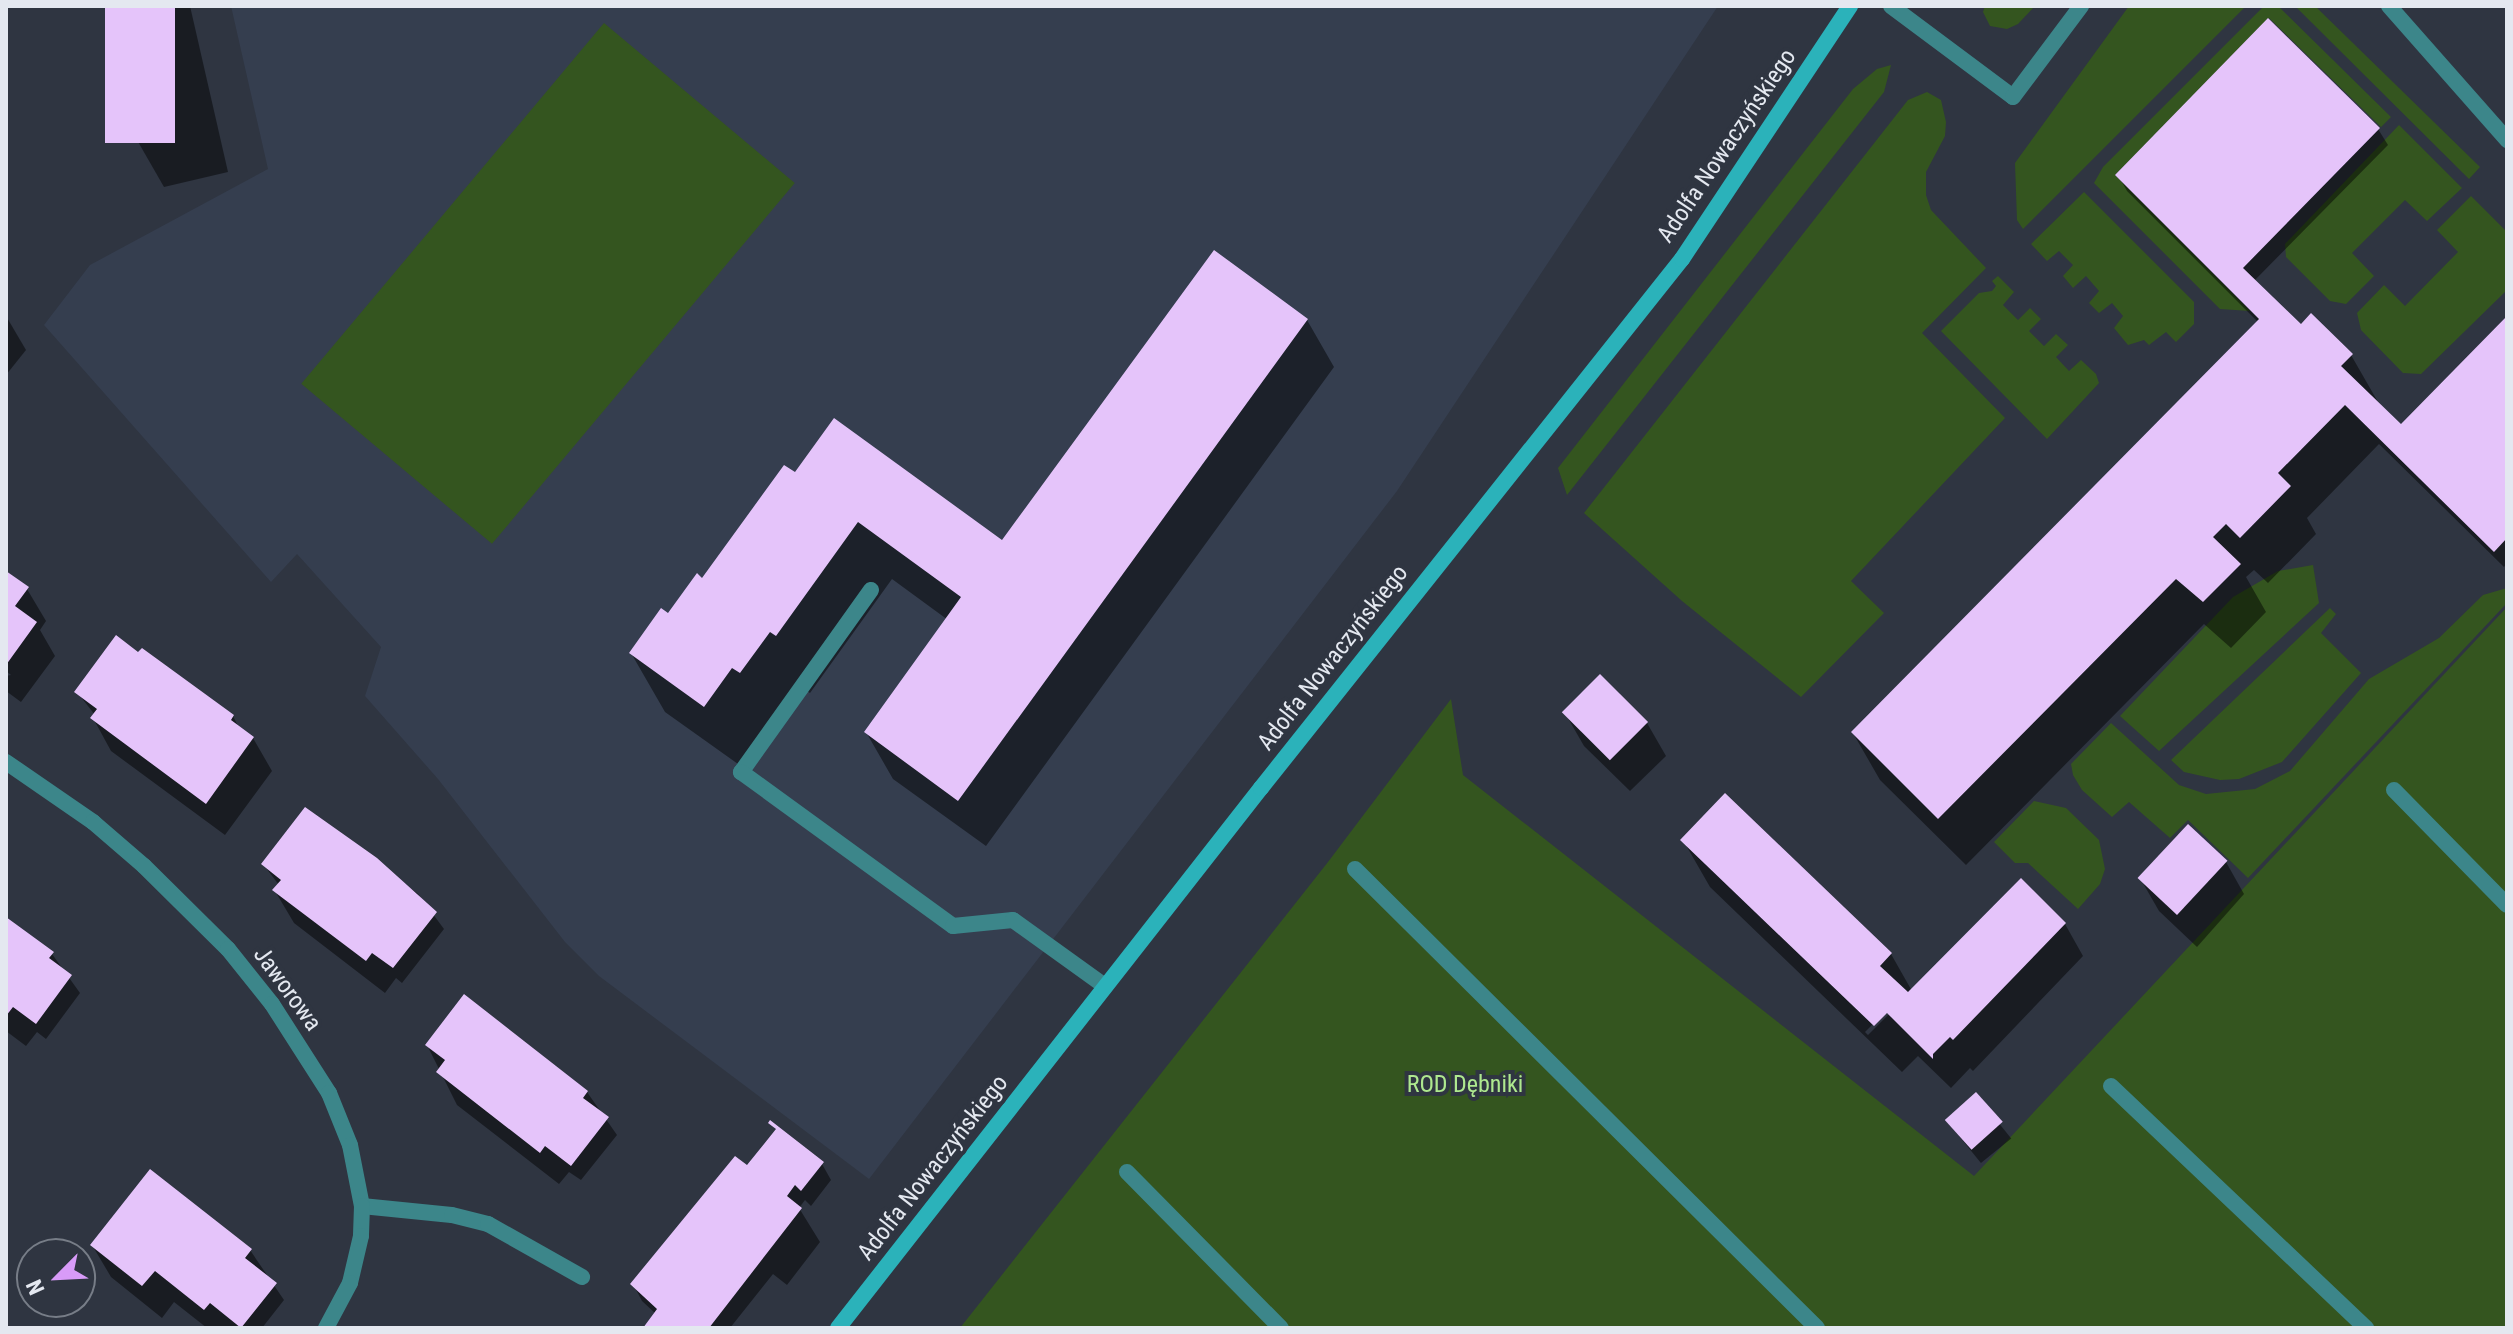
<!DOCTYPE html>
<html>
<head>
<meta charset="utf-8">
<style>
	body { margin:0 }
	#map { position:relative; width:2513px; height:1334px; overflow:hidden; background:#2f3541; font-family:"Roboto Condensed",sans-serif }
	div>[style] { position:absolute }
	.built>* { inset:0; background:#353e4f }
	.green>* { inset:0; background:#34551f; transform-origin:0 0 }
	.shadow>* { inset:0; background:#0007; transform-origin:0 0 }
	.building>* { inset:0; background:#e5c4fa; transform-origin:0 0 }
	.lane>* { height:16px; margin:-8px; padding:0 8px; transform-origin:8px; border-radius:8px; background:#3c868a }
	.street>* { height:16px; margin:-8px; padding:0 8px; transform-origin:8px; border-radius:8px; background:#3c868a }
	.secondary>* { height:16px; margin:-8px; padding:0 8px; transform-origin:8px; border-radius:8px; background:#2bb2ba }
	span { translate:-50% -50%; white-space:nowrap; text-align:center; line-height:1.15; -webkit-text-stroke:8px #2f3541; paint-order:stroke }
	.street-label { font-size:24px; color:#e4e8f0 }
	.park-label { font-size:24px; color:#aee88f }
	.frame { position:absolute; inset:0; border:8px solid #e4e8f0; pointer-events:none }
	.north { position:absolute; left:16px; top:1238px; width:80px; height:80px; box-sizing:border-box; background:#2f3541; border:2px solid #777d87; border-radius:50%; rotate:246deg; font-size:22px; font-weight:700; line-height:32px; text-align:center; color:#e4e8f0 }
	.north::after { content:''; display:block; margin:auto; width:28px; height:36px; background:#d89bf8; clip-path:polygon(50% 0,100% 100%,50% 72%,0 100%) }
</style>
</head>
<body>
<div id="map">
	<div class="built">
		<div style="clip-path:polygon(231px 6px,1718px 6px,1397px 491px,869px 1179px,599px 976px,565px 942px,438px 779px,365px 696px,381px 647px,297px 554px,271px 582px,44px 325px,90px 265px,268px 169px)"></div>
	</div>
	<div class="green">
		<div style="clip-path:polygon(1985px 6px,2035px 6px,2018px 24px,2007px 29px,1990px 26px,1983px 12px)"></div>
		<div style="clip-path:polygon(2129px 6px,2246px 6px,2023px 229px,2017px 220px,2015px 163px)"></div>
		<div style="clip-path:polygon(2264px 6px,2278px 6px,2391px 117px,2381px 127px,2269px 18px,2115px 175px,2250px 311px,2220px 309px,2094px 183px,2103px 167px)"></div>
		<div style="clip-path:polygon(2295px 6px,2315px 6px,2480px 167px,2469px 179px)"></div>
		<div style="left:604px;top:23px;width:249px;height:471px;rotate:40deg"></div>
		<div style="clip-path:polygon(1891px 65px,1884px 92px,1567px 495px,1558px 468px,1853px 89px,1877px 69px)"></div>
		<div style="clip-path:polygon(1927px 92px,1941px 100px,1946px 122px,1945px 136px,1926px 172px,1926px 195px,1931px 210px,1986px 268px,1922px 333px,2005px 418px,1851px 581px,1884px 613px,1801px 697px,1682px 601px,1584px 513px,1908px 100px)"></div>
		<div style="clip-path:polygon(2399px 125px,2462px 188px,2427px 221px,2405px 200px,2352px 253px,2374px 276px,2346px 304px,2330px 301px,2286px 257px,2285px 244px)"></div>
		<div style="clip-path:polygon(2084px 192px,2194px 302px,2194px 324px,2176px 342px,2166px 332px,2149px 345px,2144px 340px,2128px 345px,2114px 328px,2123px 316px,2112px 303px,2099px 313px,2089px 303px,2099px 291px,2086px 276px,2073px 288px,2063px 276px,2073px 265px,2059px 251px,2047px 261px,2031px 244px)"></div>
		<div style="clip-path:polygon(2471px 196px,2507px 232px,2507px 290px,2421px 374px,2403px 373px,2361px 330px,2357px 313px,2384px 285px,2405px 306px,2458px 252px,2437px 230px)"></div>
		<div style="clip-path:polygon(1998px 276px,2014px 292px,2003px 305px,2018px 320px,2030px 308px,2041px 319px,2029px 331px,2044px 346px,2056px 334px,2068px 345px,2056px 357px,2069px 371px,2081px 360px,2096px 374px,2099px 383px,2047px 439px,1941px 331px,1979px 293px,1992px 291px,1996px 286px,1992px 281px)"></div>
		<div style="clip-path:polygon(2313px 565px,2319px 603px,2159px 751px,2120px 716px,2233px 597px,2278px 571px)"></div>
		<div style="clip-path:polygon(2507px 588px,2507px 603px,2248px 878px,2188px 820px,2170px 838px,2129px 802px,2112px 817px,2082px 790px,2073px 775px,2071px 764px,2111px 723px,2179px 785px,2206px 794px,2255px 789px,2290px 771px,2369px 679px,2439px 638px,2483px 595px)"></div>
		<div style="clip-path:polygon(2507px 607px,2507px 1328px,960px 1328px,1328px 862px,1451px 699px,1463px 775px,1974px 1176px)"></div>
		<div style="clip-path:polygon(2330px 608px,2336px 614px,2321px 633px,2361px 673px,2282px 762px,2239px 779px,2220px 780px,2184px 772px,2171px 760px)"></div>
		<div style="clip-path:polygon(2034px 801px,2066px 808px,2099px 840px,2105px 869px,2100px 884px,2078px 909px,2028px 863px,2015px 863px,1994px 842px)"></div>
	</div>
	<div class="shadow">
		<div style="clip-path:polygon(107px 6px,190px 6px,228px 172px,164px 187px,137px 140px)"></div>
		<div style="clip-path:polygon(2378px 129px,2388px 145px,2254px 281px,2301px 327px,2351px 355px,2378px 402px,2401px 427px,2507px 319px,2507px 563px,2504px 567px,2379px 444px,2307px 518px,2316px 534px,2268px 583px,2254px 570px,2246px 577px,2266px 612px,2231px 648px,2204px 624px,1966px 865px,1880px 780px,1853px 733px,2258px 322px,2127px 191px,2118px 175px)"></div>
		<div style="clip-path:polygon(6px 316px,26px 350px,6px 375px)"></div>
		<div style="clip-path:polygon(1307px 320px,1334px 367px,986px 846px,893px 779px,866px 732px,948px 620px,892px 579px,810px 693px,804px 689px,738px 764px,665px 712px,631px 653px,702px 580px,795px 475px,1000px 542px)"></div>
		<div style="clip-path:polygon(6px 573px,27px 589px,46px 621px,40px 630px,55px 656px,21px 702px,6px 691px,6px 676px,11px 675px,6px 671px)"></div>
		<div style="clip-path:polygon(77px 692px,233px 716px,240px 730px,253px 738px,272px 771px,225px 835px,111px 751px,93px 718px,95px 715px)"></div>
		<div style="clip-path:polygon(1565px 713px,1647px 723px,1666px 756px,1630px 791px,1584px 746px)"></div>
		<div style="clip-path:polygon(328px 824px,418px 894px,444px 929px,402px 983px,396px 978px,385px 993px,294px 923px,275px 891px,279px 885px,263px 864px)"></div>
		<div style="clip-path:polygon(evenodd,1683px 840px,1891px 954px,1912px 991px,2065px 924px,2083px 956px,1973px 1071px,1970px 1068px,1951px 1088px,1918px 1056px,1902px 1072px,1710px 887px,1683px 840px,1889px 1008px,1889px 1014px,1868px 1035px,1865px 1032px,1889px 1008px)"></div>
		<div style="clip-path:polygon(2226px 862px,2244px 894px,2197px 947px,2159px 911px,2140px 878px)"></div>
		<div style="clip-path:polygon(6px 919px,52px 954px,80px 993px,46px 1039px,37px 1032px,26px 1046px,6px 1031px)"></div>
		<div style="clip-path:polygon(427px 1045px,587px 1092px,617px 1135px,581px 1180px,569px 1172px,559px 1184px,457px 1105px)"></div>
		<div style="left:1976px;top:1095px;width:56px;height:39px;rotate:51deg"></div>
		<div style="clip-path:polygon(822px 1164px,831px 1180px,811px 1206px,805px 1200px,799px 1208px,820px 1242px,787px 1285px,773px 1274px,730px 1328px,646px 1328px,656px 1314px,642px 1301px,633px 1284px,754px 1173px)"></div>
		<div style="clip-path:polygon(92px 1245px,250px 1250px,284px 1300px,262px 1328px,207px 1328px,174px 1302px,162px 1318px,111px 1277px)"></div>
	</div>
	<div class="building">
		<div style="left:105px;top:6px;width:70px;height:137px"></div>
		<div style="clip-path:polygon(2268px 18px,2380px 128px,2243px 268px,2301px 324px,2311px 313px,2353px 354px,2341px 366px,2401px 424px,2507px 316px,2507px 538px,2494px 552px,2345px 405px,2278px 473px,2291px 486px,2240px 538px,2226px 524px,2213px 537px,2241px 564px,2203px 602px,2176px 579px,1938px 819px,1851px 732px,2259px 319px,2115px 175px)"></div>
		<div style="clip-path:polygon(1214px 250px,1308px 319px,958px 801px,864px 732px,961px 597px,858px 522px,776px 636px,770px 632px,740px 673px,732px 668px,704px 707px,629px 653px,661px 608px,668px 613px,697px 573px,702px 578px,784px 465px,795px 472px,834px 418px,1002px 540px)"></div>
		<div style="clip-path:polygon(6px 571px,29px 587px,15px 606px,37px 622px,6px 665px)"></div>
		<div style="clip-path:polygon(116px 635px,138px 652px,142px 648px,234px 715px,231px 720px,254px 737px,206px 804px,90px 718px,97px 709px,74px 692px)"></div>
		<div style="left:1600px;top:674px;width:68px;height:54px;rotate:45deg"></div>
		<div style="clip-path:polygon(1725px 793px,1892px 953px,1880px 966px,1908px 992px,2021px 878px,2066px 923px,1953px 1040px,1950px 1037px,1933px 1054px,1933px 1059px,1887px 1013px,1874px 1026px,1680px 840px)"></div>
		<div style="clip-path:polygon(305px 807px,377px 858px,437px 912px,393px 968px,372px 953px,366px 961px,272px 890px,281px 880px,261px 864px)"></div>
		<div style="left:2188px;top:824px;width:54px;height:74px;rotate:43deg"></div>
		<div style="clip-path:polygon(6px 917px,54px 952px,49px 958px,72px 975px,36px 1024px,13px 1007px,6px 1016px)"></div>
		<div style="clip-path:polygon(464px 994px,588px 1091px,583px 1098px,609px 1117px,571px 1166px,545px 1146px,540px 1153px,436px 1072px,445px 1060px,425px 1045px)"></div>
		<div style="left:1976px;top:1092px;width:40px;height:42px;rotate:48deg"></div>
		<div style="clip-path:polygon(770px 1120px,824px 1162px,801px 1191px,795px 1185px,787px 1196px,802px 1208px,709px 1328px,643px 1328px,657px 1309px,630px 1284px,735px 1156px,747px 1165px,776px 1129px,768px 1123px)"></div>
		<div style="clip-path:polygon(150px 1169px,252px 1249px,245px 1258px,277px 1283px,241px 1328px,210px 1303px,204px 1310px,155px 1271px,142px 1286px,90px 1245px)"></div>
	</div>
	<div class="lane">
		<div style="left:1891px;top:6px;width:152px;rotate:36.7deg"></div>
		<div style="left:2013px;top:97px;width:114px;rotate:-53.2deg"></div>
		<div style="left:2389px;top:6px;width:179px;rotate:48.6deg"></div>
		<div style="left:871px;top:590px;width:224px;rotate:125.5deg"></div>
		<div style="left:741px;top:772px;width:262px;rotate:36deg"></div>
		<div style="left:953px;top:926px;width:60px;rotate:-5.7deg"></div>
		<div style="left:1013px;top:920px;width:113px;rotate:35.7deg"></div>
		<div style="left:2394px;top:790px;width:161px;rotate:45.5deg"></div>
		<div style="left:1355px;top:869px;width:651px;rotate:44.81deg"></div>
		<div style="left:2111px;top:1086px;width:352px;rotate:43.5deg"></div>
		<div style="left:1127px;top:1172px;width:219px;rotate:45.4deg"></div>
		<div style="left:362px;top:1206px;width:90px;rotate:5.7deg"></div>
		<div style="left:452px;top:1215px;width:37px;rotate:14deg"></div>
		<div style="left:488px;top:1224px;width:108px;rotate:29.4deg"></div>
	</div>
	<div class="street">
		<div style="left:6px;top:762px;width:106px;rotate:34.6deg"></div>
		<div style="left:93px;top:822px;width:67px;rotate:40.8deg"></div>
		<div style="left:144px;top:866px;width:118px;rotate:44.7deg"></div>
		<div style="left:228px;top:949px;width:70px;rotate:51.3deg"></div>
		<div style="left:272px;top:1004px;width:106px;rotate:57.4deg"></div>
		<div style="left:329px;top:1093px;width:56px;rotate:68deg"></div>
		<div style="left:350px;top:1145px;width:62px;rotate:78.9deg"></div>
		<div style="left:362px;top:1206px;width:30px;rotate:92deg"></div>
		<div style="left:361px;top:1236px;width:48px;rotate:103.2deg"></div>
		<div style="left:350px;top:1283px;width:51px;rotate:118.1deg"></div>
	</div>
	<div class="secondary">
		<div style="left:838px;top:1328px;width:686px;rotate:-51.93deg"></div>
		<div style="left:1261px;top:788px;width:676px;rotate:-51.49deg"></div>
		<div style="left:1682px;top:259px;width:304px;rotate:-56.4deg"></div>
	</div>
	<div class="street-label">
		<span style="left:1727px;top:146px;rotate:-56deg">Adolfa Nowaczyńskiego</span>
		<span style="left:1333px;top:658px;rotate:-52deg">Adolfa Nowaczyńskiego</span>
		<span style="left:287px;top:989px;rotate:54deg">Jaworowa</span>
		<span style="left:933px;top:1168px;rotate:-52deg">Adolfa Nowaczyńskiego</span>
	</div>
	<div class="park-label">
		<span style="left:1465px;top:1085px">ROD Dębniki</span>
	</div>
	<div class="frame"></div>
	<div class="north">N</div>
</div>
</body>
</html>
